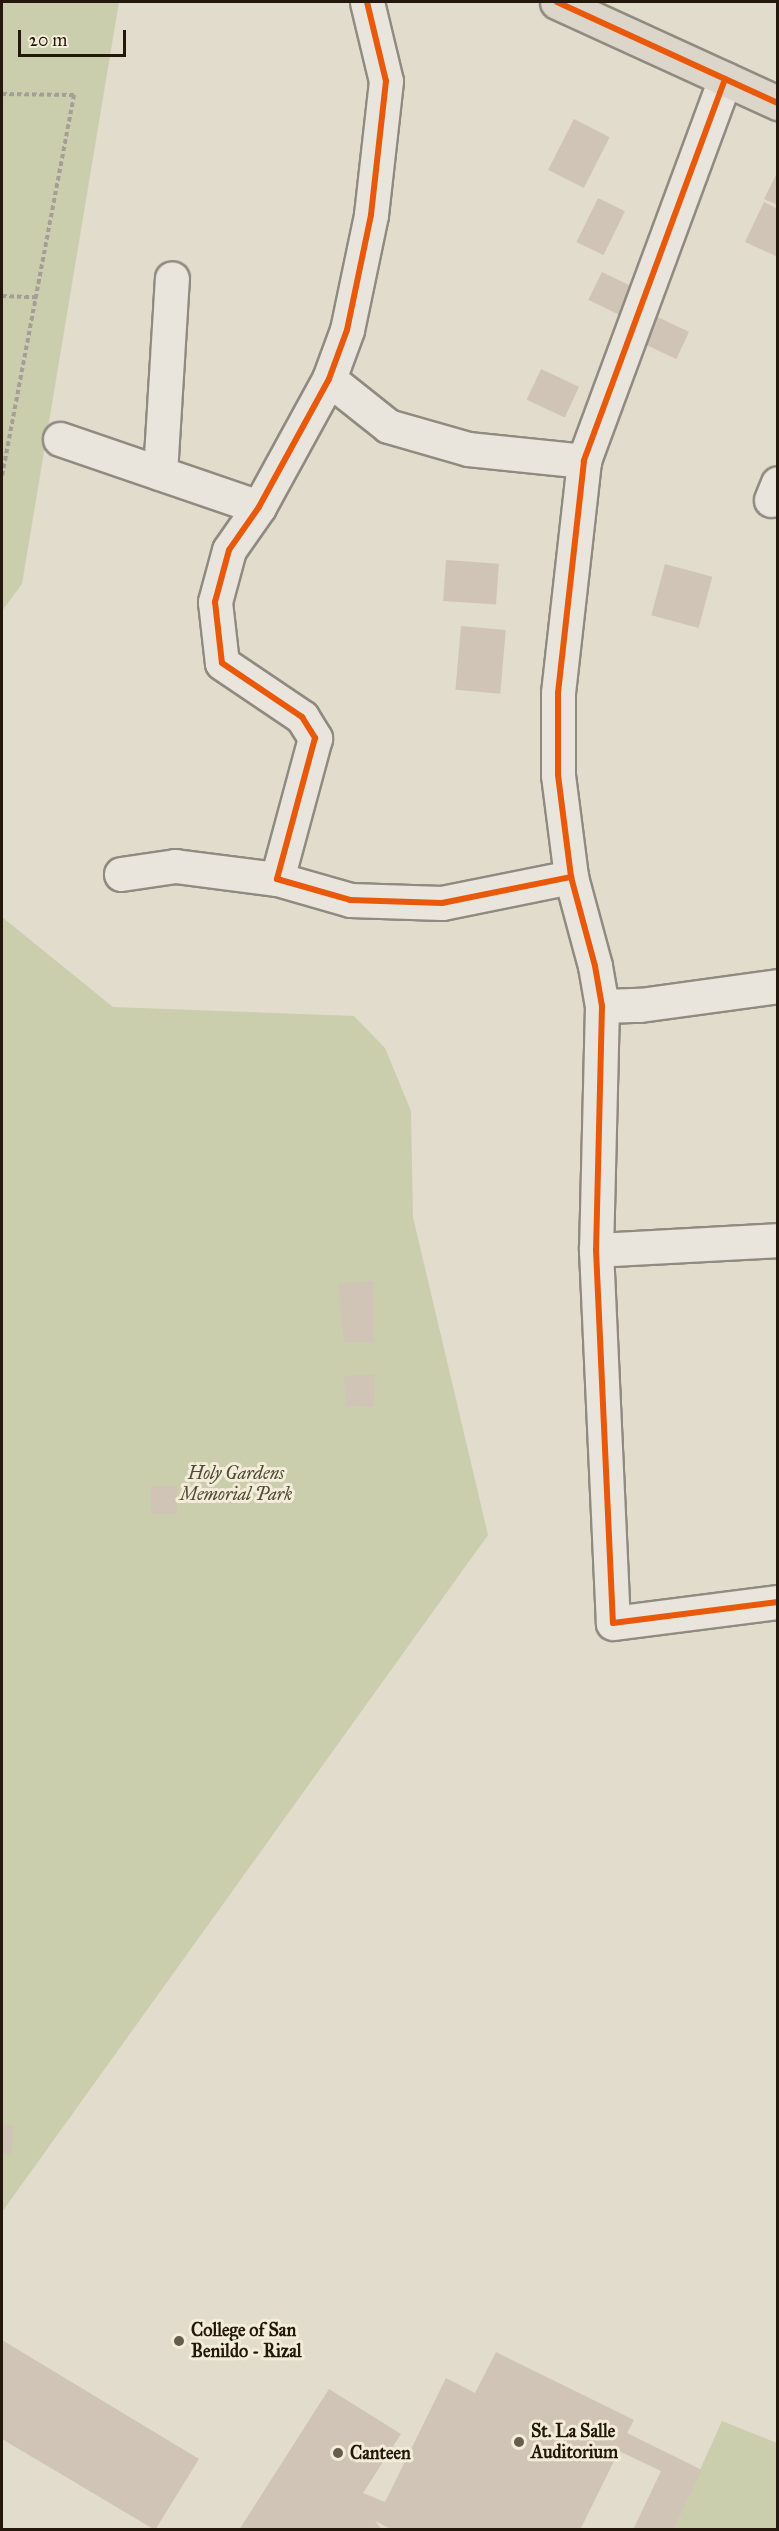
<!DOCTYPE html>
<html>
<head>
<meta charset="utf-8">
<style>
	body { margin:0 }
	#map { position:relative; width:779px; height:2531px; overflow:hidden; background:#e2dccc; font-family:"IM FELL Great Primer",serif }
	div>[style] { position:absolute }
	.green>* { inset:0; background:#cacead }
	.building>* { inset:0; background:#d0c4b6; transform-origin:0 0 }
	.path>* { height:4px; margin-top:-2px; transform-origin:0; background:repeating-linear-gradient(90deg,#a39f97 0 4.5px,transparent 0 7.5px) }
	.roads { filter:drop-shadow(2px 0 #908b81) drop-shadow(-2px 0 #908b81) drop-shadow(0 2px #908b81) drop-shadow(0 -2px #908b81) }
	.minor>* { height:33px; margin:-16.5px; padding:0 16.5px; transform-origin:16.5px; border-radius:16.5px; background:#e9e5dd }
	.major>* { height:33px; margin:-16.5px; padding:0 16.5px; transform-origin:16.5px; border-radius:16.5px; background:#dcd5c9 }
	.cycleway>* { height:6px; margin:-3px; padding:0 3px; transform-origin:3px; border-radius:3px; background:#e8590c }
	.dots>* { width:16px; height:16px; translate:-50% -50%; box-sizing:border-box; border:3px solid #f2ecd8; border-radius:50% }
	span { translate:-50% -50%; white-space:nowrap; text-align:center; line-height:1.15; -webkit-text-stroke:6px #f2ecd8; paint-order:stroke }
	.park-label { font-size:18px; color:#504b35; font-style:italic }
	.poi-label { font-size:18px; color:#24180c; font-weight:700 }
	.left { translate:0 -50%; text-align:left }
	.frame { position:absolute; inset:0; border:3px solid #24180c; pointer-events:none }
	.scale { position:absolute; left:18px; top:30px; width:108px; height:27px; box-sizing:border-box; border:3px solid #24180c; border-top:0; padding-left:8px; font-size:18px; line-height:21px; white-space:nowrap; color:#24180c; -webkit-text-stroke:4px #f2ecd8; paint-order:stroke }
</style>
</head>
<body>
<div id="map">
	<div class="green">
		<div style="clip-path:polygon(2px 2px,119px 2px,22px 584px,2px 611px)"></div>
		<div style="clip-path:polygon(2px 917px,113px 1007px,354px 1016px,385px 1048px,411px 1111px,413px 1217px,488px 1535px,2px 2212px)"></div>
		<div style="clip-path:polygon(722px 2421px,777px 2443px,777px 2529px,673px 2530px)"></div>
	</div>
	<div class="building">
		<div style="left:574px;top:119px;width:40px;height:57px;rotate:27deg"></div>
		<div style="clip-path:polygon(778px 171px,778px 205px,764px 199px)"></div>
		<div style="left:598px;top:198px;width:30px;height:49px;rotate:26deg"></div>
		<div style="clip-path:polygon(764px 202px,778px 209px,778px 257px,745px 242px)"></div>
		<div style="left:602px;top:272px;width:39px;height:31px;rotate:26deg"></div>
		<div style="left:651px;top:314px;width:42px;height:30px;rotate:25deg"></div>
		<div style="left:541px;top:369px;width:42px;height:34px;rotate:25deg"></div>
		<div style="left:446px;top:560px;width:53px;height:41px;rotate:4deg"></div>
		<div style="left:665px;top:564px;width:49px;height:53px;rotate:15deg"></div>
		<div style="left:461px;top:626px;width:45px;height:64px;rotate:5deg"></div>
		<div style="clip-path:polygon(374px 1281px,374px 1342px,344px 1342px,338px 1284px)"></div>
		<div style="clip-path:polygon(375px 1374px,374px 1407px,346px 1406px,344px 1376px)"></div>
		<div style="left:151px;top:1486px;width:26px;height:28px"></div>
		<div style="clip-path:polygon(2px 2123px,15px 2127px,11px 2155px,2px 2154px)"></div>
		<div style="clip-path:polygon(2px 2340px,199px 2459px,155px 2530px,2px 2439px)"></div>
		<div style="clip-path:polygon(496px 2352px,634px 2420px,627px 2433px,702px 2470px,673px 2530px,633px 2530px,661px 2471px,619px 2451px,580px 2530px,393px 2530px,375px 2521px,382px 2530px,239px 2530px,329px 2389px,401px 2434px,363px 2493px,385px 2502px,446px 2378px,475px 2393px)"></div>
	</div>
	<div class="path">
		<div style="left:2px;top:94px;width:72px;rotate:0.8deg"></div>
		<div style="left:74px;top:95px;width:387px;rotate:100.7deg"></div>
		<div style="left:2px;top:296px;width:34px;rotate:2deg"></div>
	</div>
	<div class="roads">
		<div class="minor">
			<div style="left:367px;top:2px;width:81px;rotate:76.5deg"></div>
			<div style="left:386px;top:81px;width:135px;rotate:96.4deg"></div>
			<div style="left:371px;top:215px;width:117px;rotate:101.8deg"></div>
			<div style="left:347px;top:330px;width:52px;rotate:110.2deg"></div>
			<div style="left:329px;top:379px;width:146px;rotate:118.7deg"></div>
			<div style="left:259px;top:507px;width:52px;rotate:124.9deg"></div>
			<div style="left:229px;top:550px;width:54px;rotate:105.1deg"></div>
			<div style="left:215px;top:602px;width:61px;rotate:83.5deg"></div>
			<div style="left:222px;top:663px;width:97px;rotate:34deg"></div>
			<div style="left:302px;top:717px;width:25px;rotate:58deg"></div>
			<div style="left:315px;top:738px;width:146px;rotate:105.1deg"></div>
			<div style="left:277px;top:879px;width:76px;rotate:16deg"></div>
			<div style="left:350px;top:900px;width:92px;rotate:1.9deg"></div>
			<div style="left:442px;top:903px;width:132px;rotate:-11.4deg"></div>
			<div style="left:725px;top:79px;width:407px;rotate:110.3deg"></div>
			<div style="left:584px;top:461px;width:233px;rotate:96.4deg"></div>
			<div style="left:558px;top:693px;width:82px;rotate:90deg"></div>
			<div style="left:558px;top:775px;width:103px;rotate:82.7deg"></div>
			<div style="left:571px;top:877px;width:92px;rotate:74.9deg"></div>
			<div style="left:595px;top:966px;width:41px;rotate:80.1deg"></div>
			<div style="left:602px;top:1006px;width:244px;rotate:91.4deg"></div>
			<div style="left:596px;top:1250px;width:373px;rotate:87.4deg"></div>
			<div style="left:613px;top:1623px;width:166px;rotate:-7.3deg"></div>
			<div style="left:329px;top:379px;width:75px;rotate:38.5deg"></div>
			<div style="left:388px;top:426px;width:83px;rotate:16deg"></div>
			<div style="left:468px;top:449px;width:117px;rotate:5.9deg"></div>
			<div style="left:60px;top:439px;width:210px;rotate:18.9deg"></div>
			<div style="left:160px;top:473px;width:195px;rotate:-86.5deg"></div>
			<div style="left:771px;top:500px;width:18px;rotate:-68deg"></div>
			<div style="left:121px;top:874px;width:55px;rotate:-8.4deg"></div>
			<div style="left:175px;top:866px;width:103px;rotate:7.3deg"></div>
			<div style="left:602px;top:1006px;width:38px;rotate:-2deg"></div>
			<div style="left:640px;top:1005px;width:139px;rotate:-7.8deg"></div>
			<div style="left:596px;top:1250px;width:182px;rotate:-3.1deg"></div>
		</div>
		<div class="major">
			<div style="left:557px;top:2px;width:243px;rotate:24.6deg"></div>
		</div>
	</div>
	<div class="cycleway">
		<div style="left:367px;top:2px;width:81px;rotate:76.5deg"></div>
		<div style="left:386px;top:81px;width:135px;rotate:96.4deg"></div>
		<div style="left:371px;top:215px;width:117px;rotate:101.8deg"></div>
		<div style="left:347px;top:330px;width:52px;rotate:110.2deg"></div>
		<div style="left:329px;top:379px;width:146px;rotate:118.7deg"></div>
		<div style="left:259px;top:507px;width:52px;rotate:124.9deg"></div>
		<div style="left:229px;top:550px;width:54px;rotate:105.1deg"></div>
		<div style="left:215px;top:602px;width:61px;rotate:83.5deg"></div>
		<div style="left:222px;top:663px;width:97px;rotate:34deg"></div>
		<div style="left:302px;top:717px;width:25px;rotate:58deg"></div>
		<div style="left:315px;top:738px;width:146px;rotate:105.1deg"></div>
		<div style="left:277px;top:879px;width:76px;rotate:16deg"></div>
		<div style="left:350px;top:900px;width:92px;rotate:1.9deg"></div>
		<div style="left:442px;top:903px;width:132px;rotate:-11.4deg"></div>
		<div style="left:557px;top:2px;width:243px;rotate:24.6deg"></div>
		<div style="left:725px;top:79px;width:407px;rotate:110.3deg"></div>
		<div style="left:584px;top:461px;width:233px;rotate:96.4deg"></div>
		<div style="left:558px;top:693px;width:82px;rotate:90deg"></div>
		<div style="left:558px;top:775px;width:103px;rotate:82.7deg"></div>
		<div style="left:571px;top:877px;width:92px;rotate:74.9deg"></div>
		<div style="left:595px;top:966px;width:41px;rotate:80.1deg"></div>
		<div style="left:602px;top:1006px;width:244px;rotate:91.4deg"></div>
		<div style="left:596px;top:1250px;width:373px;rotate:87.4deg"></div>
		<div style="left:613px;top:1623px;width:166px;rotate:-7.3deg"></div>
	</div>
	<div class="dots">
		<div style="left:179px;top:2341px;background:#665d4f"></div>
		<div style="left:519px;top:2442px;background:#665d4f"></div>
		<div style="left:338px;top:2453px;background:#665d4f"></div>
	</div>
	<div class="park-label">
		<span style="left:236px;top:1484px">Holy Gardens<br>Memorial Park</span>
	</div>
	<div class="poi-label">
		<span class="left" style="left:191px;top:2341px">College of San<br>Benildo - Rizal</span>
		<span class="left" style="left:531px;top:2442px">St. La Salle<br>Auditorium</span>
		<span class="left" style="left:350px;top:2453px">Canteen</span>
	</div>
	<div class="frame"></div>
	<div class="scale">20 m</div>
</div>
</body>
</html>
